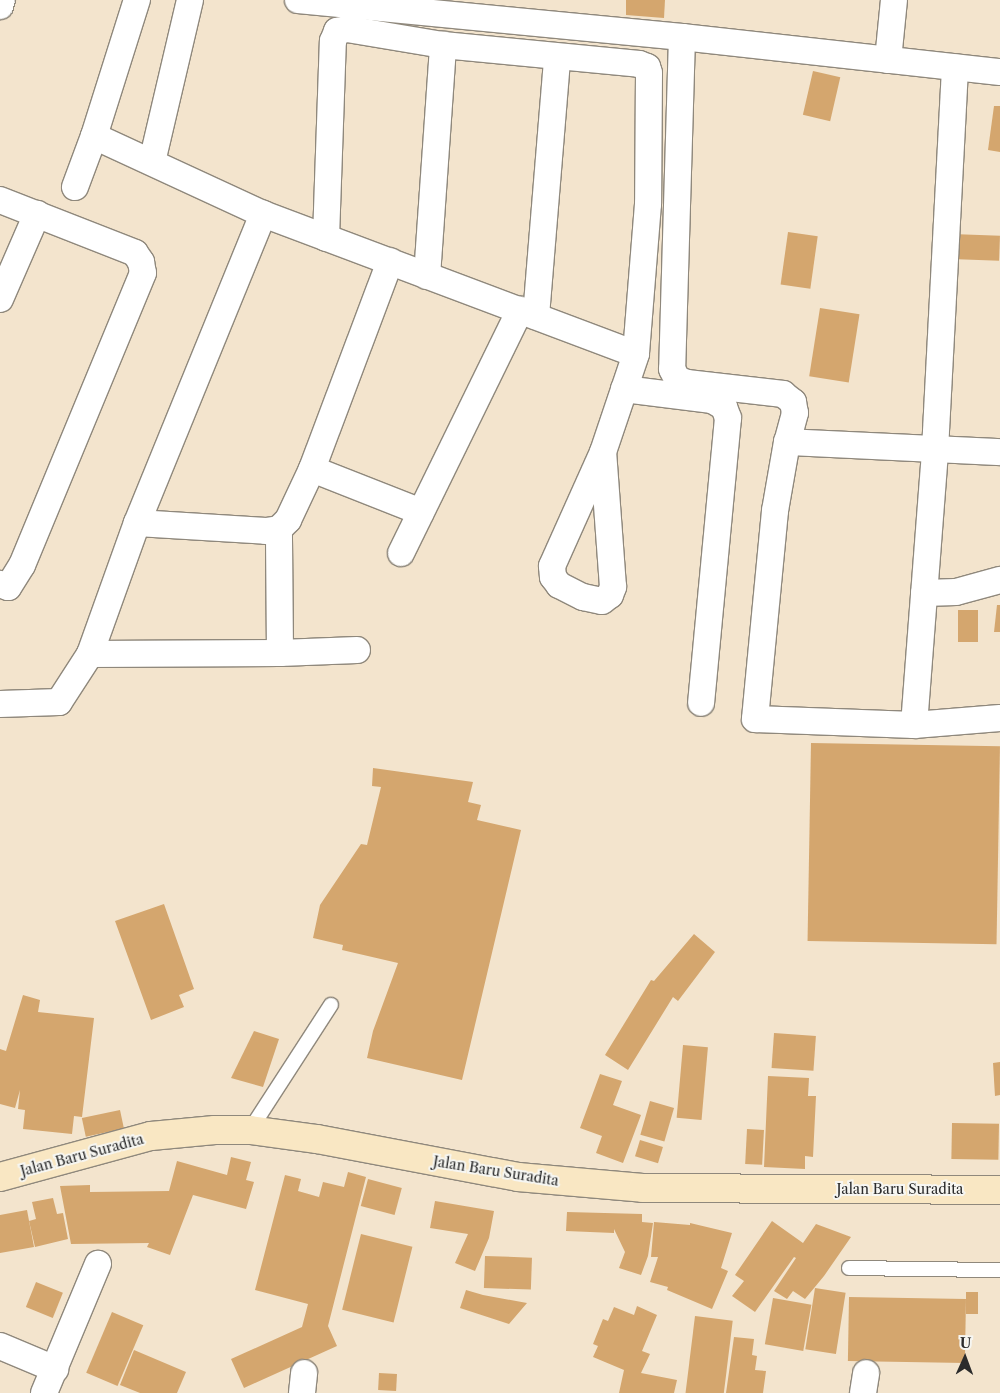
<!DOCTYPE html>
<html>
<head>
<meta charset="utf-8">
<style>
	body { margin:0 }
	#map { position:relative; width:1000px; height:1393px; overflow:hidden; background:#f3e4cd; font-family:"Libre Caslon Text",serif }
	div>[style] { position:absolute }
	.building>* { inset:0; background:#d4a66e; transform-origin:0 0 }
	.roads { filter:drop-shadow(1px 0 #8f887c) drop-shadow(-1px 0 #8f887c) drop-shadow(0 1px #8f887c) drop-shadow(0 -1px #8f887c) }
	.service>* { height:14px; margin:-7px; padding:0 7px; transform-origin:7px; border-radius:7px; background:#fff }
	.minor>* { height:26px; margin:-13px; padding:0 13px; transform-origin:13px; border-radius:13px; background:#fff }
	.secondary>* { height:28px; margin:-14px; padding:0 14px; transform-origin:14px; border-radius:14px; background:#f9e7c3 }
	span { translate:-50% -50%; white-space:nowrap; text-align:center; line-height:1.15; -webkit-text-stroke:4px #f6f6f2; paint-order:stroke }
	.street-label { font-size:14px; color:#2b2b2b }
	.north { position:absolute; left:940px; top:1333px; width:50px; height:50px; -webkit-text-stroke:4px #f6f6f2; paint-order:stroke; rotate:2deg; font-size:14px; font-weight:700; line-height:20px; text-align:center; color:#2b2b2b }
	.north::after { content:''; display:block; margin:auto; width:18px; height:22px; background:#2b2b2b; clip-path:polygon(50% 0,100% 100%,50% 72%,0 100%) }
</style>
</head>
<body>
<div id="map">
	<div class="building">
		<div style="clip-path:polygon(626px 0,665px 0,664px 18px,626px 15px)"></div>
		<div style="left:813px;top:71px;width:28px;height:45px;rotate:13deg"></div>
		<div style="clip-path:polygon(994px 106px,1000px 106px,1000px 152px,988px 150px)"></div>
		<div style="left:788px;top:232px;width:30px;height:53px;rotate:8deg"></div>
		<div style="left:952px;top:234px;width:48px;height:25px;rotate:2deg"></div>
		<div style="left:820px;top:308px;width:40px;height:69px;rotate:9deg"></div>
		<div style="clip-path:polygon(997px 605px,1000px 605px,1000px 632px,994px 632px)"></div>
		<div style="left:958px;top:610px;width:20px;height:32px"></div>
		<div style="left:811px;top:743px;width:189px;height:198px;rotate:1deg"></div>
		<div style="clip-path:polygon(373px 768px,473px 782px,468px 802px,481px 805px,477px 820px,521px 830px,462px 1080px,367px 1058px,373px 1031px,398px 963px,342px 950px,343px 945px,313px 938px,320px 905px,361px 844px,367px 845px,381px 787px,372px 786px)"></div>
		<div style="clip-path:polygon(164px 904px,194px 989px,179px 995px,184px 1007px,151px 1020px,115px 921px)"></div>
		<div style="clip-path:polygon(694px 934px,715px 952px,678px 1001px,673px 997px,628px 1070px,605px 1055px,651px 980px,654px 981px)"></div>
		<div style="clip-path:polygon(23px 995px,40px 1000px,38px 1012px,94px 1018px,82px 1117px,74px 1116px,72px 1134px,23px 1129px,25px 1110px,18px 1109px,20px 1090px,15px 1108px,0 1104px,0 1049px,6px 1051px)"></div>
		<div style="clip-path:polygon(254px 1031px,279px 1039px,263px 1087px,231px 1078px)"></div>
		<div style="left:774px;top:1033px;width:42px;height:35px;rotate:4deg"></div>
		<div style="left:683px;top:1045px;width:25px;height:73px;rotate:5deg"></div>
		<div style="clip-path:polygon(1000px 1062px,1000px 1095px,995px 1096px,993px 1063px)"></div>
		<div style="clip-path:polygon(600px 1074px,622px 1081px,613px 1105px,641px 1115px,623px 1163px,596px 1153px,602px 1136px,580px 1128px)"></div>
		<div style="clip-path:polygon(768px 1076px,809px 1078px,808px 1096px,816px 1096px,813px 1157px,805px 1156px,805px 1169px,764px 1167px)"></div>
		<div style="left:650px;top:1101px;width:25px;height:35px;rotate:16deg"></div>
		<div style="left:120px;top:1110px;width:19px;height:39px;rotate:78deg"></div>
		<div style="left:952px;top:1123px;width:47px;height:36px;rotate:1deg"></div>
		<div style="left:747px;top:1129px;width:17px;height:35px;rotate:3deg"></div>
		<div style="left:640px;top:1140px;width:24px;height:17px;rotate:17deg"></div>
		<div style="clip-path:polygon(231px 1157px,251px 1162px,246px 1180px,254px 1182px,246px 1209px,193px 1195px,170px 1255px,147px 1247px,149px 1243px,71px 1244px,60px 1186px,90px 1185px,90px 1192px,169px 1191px,177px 1161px,227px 1175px)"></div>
		<div style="clip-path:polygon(348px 1172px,366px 1177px,328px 1326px,337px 1346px,244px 1388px,231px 1359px,302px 1327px,308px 1304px,255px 1290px,285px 1175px,301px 1179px,298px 1191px,319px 1197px,323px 1182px,344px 1187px)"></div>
		<div style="left:368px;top:1179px;width:35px;height:28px;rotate:15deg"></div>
		<div style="clip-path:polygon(53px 1198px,57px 1214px,63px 1213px,68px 1239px,35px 1247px,29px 1221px,36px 1219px,32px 1202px)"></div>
		<div style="clip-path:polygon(435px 1201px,494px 1211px,489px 1238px,475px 1271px,455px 1263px,468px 1234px,430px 1228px)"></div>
		<div style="clip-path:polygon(27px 1210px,34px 1247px,0 1253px,0 1215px)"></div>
		<div style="clip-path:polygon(567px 1212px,642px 1214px,642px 1222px,653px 1223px,648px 1256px,641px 1275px,619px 1268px,625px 1252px,614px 1229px,614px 1233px,566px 1231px)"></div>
		<div style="clip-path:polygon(772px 1221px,803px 1243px,816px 1224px,851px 1237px,824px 1276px,805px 1299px,793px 1291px,787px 1299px,774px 1291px,796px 1258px,794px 1257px,755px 1312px,732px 1296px,744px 1281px,735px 1275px)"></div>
		<div style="clip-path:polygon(654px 1222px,690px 1225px,690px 1223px,732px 1233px,721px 1268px,728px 1271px,712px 1309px,667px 1290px,668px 1287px,650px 1282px,658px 1257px,651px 1257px)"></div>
		<div style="left:361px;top:1234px;width:53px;height:78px;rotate:14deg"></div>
		<div style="left:485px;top:1256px;width:47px;height:32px;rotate:2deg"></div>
		<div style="left:36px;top:1282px;width:29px;height:27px;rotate:22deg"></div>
		<div style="left:815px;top:1288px;width:31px;height:62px;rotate:9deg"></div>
		<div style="clip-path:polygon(466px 1290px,483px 1295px,527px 1303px,509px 1324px,460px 1308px)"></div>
		<div style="left:966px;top:1292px;width:12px;height:22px"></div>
		<div style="left:849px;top:1297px;width:117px;height:64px;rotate:1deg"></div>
		<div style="left:773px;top:1298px;width:39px;height:47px;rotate:10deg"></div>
		<div style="clip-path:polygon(637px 1306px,657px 1315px,642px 1351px,650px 1354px,641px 1373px,677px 1380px,674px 1393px,619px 1393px,624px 1370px,593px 1357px,598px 1346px,593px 1344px,603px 1319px,608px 1321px,614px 1307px,634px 1315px)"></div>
		<div style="left:112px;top:1312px;width:34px;height:66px;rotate:23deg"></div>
		<div style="left:695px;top:1316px;width:38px;height:78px;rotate:7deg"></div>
		<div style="clip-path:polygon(734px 1337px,754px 1339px,752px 1355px,757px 1356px,755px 1370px,766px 1371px,763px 1393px,726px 1393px)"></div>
		<div style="clip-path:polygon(134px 1350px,186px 1372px,177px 1393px,140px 1393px,120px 1385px)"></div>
		<div style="left:379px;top:1373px;width:18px;height:17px;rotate:3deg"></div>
	</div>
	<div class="roads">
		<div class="service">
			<div style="left:250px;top:1130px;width:149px;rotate:-57.1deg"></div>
			<div style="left:849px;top:1268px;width:151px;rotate:0.8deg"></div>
		</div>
		<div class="minor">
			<div style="left:298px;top:0;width:386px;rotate:5.5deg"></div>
			<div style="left:682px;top:37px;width:320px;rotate:6.3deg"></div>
			<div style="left:0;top:6px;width:6px;rotate:-72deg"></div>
			<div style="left:682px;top:37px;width:332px;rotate:91.7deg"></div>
			<div style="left:672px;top:369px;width:11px;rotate:63deg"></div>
			<div style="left:677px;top:379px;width:11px;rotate:22deg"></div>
			<div style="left:687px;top:383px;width:97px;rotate:6.5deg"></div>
			<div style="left:783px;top:394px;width:13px;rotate:39deg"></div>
			<div style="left:793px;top:402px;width:11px;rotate:80deg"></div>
			<div style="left:795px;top:413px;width:30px;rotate:105deg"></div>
			<div style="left:787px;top:442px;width:70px;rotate:99.9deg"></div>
			<div style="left:775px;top:511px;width:209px;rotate:95.5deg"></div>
			<div style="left:755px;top:719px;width:159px;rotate:2.2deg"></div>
			<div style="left:914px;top:725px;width:86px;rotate:-4.7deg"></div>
			<div style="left:888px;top:60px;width:60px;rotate:-84.3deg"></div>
			<div style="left:94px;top:136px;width:186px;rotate:24.8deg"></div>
			<div style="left:263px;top:214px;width:398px;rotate:20.6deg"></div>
			<div style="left:152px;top:162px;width:166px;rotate:-76.8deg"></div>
			<div style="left:75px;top:187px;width:54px;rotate:-69.6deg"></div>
			<div style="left:94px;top:136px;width:143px;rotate:-72.5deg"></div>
			<div style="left:0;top:200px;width:145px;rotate:21.4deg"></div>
			<div style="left:135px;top:253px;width:11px;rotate:56deg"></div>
			<div style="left:141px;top:262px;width:11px;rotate:80deg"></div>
			<div style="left:143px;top:273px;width:316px;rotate:112.5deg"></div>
			<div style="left:22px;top:565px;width:26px;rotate:122deg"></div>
			<div style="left:8px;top:587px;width:9px;rotate:-159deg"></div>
			<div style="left:326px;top:238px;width:197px;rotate:-88deg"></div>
			<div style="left:333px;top:41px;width:11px;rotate:-68deg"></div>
			<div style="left:337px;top:31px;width:10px;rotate:-11deg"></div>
			<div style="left:347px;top:29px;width:97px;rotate:9.5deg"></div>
			<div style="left:443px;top:45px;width:197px;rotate:5.5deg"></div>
			<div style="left:639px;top:64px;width:9px;rotate:21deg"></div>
			<div style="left:647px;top:67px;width:6px;rotate:72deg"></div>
			<div style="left:649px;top:73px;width:131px;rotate:90.4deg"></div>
			<div style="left:648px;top:204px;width:150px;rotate:94.6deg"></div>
			<div style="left:636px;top:354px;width:103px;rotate:108.6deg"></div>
			<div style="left:603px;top:452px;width:125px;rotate:114.1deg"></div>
			<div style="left:552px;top:566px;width:11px;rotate:85deg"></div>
			<div style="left:553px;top:577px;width:10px;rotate:53deg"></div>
			<div style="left:559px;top:585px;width:27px;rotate:27deg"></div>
			<div style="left:583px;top:597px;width:19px;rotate:12deg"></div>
			<div style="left:602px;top:601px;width:10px;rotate:-37deg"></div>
			<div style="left:610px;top:595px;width:9px;rotate:-69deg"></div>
			<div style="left:613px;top:587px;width:135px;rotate:-94.2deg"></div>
			<div style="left:427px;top:276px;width:232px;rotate:-86deg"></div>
			<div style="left:0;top:299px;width:93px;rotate:-66.5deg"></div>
			<div style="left:536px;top:316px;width:259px;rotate:-85.3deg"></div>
			<div style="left:624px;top:389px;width:89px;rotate:7.1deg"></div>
			<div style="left:712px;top:400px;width:14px;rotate:30deg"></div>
			<div style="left:724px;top:407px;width:12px;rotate:70deg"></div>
			<div style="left:728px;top:418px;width:286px;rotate:95.4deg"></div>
			<div style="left:787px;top:442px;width:213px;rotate:2.7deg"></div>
			<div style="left:312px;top:469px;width:117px;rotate:21.5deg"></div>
			<div style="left:137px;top:523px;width:129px;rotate:3.5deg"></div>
			<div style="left:266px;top:531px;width:13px;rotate:-9deg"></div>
			<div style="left:401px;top:553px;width:271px;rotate:-63.9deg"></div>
			<div style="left:924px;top:593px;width:32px;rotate:-2deg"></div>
			<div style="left:956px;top:592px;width:46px;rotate:-15.3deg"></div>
			<div style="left:280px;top:653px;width:124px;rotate:-90.5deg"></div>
			<div style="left:279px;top:529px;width:13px;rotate:-45deg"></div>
			<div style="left:288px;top:520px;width:56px;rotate:-64.8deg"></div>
			<div style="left:312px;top:469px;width:222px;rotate:-69.4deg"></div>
			<div style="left:90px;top:654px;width:190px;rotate:-0.3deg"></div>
			<div style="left:280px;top:653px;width:77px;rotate:-2.2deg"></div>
			<div style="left:0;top:704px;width:59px;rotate:-1.9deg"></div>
			<div style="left:59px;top:702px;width:57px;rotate:-57.1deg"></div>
			<div style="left:90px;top:654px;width:139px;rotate:-70.3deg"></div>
			<div style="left:137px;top:523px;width:334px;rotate:-67.8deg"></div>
			<div style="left:914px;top:725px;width:276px;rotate:-85.6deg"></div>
			<div style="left:935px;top:450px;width:383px;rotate:-87deg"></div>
			<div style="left:0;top:1346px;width:60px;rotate:22.7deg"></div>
			<div style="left:44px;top:1393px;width:140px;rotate:-67.3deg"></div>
			<div style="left:302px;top:1393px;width:20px;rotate:-84deg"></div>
			<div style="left:863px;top:1393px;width:20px;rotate:-81deg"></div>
		</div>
		<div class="secondary">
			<div style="left:0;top:1177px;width:156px;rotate:-15.2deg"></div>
			<div style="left:151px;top:1136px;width:64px;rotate:-5.4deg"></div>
			<div style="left:215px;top:1130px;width:35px"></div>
			<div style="left:250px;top:1130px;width:68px;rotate:7.7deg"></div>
			<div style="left:317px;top:1139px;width:205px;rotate:10.7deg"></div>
			<div style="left:518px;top:1177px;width:125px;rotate:5deg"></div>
			<div style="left:643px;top:1188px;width:357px;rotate:0.3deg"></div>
		</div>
	</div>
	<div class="street-label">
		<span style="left:82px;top:1155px;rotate:-15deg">Jalan Baru Suradita</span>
		<span style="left:496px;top:1171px;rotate:9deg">Jalan Baru Suradita</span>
		<span style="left:900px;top:1189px">Jalan Baru Suradita</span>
	</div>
	<div class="north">U</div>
</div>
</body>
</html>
